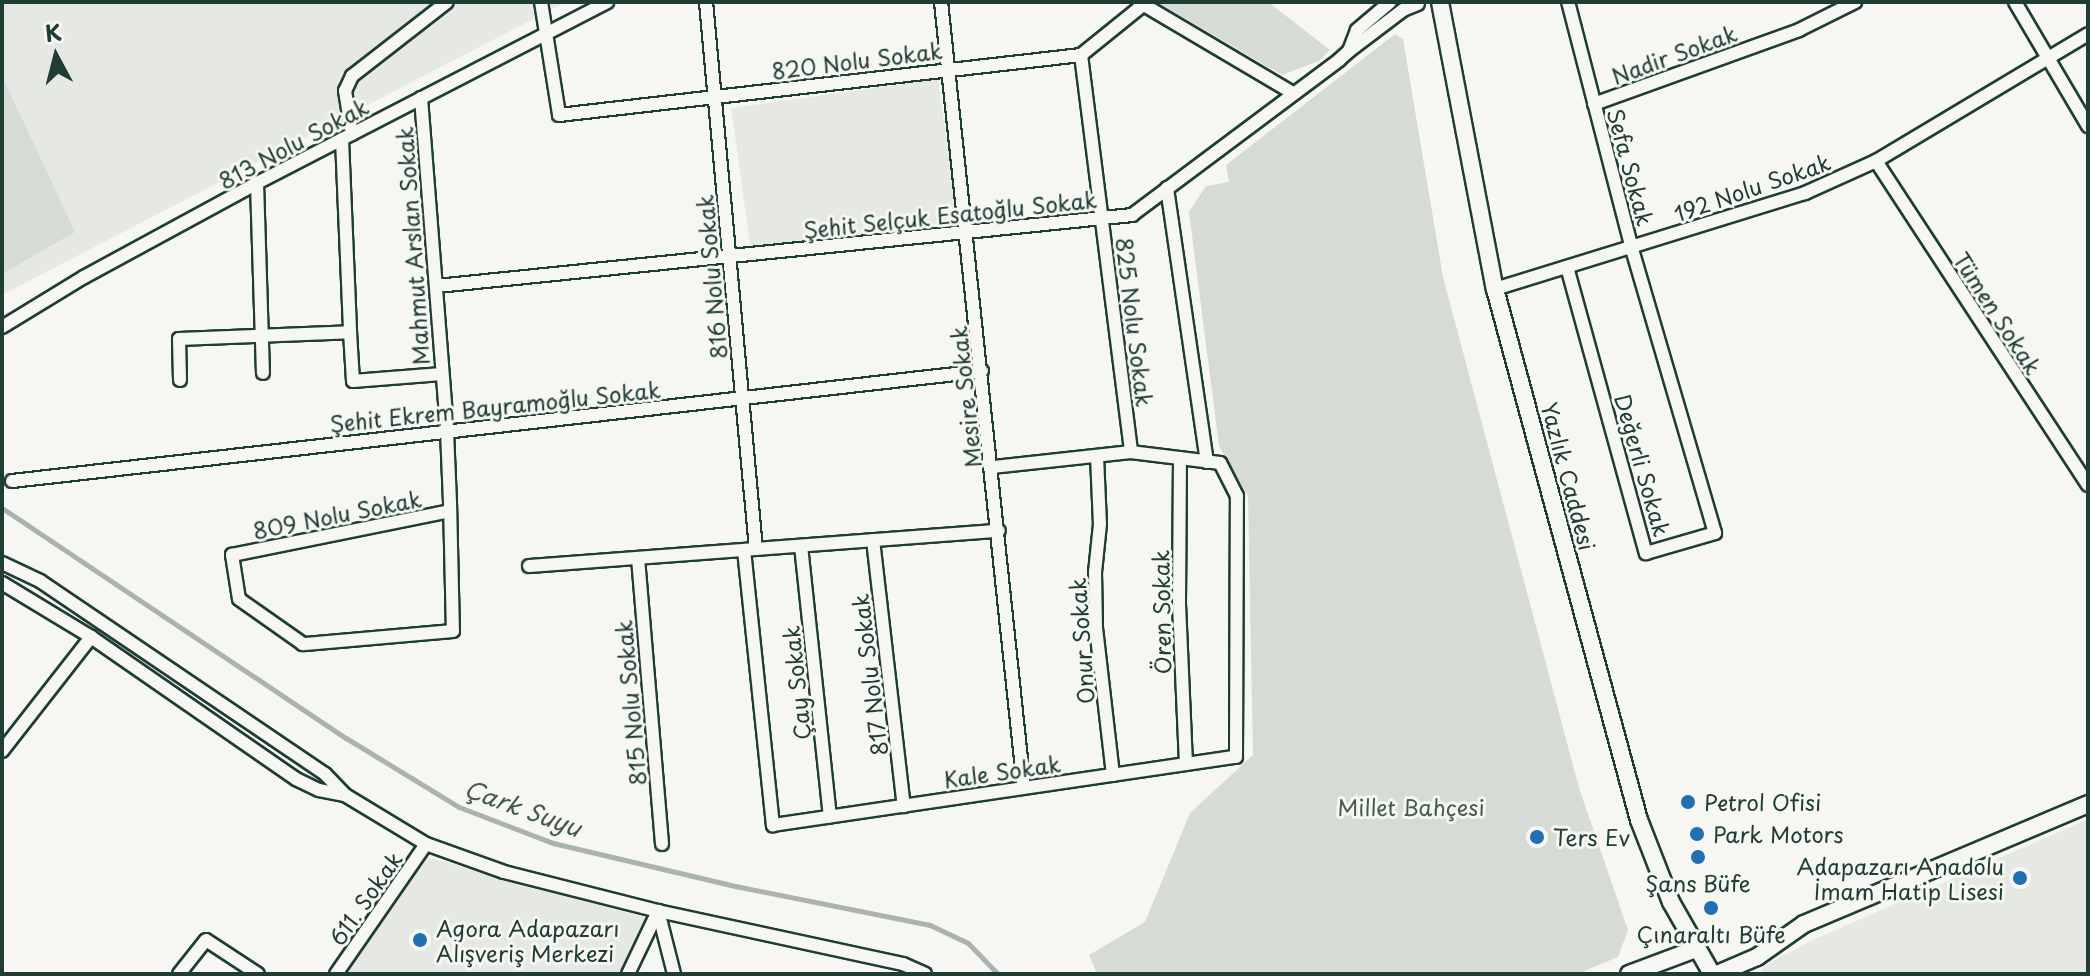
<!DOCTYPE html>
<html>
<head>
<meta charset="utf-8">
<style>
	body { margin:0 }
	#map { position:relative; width:2090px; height:976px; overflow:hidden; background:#f6f6f2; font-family:"Playpen Sans",sans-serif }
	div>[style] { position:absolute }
	.built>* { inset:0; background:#e6e8e4; transform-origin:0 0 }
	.green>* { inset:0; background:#d6dbd6 }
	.stream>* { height:5px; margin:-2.5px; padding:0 2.5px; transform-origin:2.5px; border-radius:2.5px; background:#aab3ae }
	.roads { filter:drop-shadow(2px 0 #1f3d34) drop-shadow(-2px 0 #1f3d34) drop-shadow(0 2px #1f3d34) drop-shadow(0 -2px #1f3d34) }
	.street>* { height:12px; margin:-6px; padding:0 6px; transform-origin:6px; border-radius:6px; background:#f6f6f2 }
	.secondary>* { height:16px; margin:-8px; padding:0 8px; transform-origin:8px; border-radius:8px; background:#f6f6f2 }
	.dots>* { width:22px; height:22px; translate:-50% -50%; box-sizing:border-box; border:4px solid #f6f6f2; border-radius:50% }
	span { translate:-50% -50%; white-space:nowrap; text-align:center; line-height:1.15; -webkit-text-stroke:6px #f6f6f2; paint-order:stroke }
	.street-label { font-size:22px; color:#1f3d34 }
	.poi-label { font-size:22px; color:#1f3d34 }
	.left { translate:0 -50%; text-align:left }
	.right { translate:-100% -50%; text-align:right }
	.park-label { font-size:22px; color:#445d54 }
	.water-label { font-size:24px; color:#425a52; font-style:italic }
	.frame { position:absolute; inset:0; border:4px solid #1f3d34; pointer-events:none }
	.north { position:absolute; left:16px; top:16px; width:80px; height:80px; -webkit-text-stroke:6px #f6f6f2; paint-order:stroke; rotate:353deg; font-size:22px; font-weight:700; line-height:32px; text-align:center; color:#1f3d34 }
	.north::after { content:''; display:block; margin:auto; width:28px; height:36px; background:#1f3d34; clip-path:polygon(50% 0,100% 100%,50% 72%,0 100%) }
</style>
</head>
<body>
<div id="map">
	<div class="built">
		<div style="clip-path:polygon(2px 2px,566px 2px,2px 295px)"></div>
		<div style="left:938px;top:79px;width:143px;height:209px;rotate:82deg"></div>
		<div style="clip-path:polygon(2088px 819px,2088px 974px,1760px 974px,1765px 965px,1817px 938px)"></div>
		<div style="clip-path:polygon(416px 854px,647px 918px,619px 974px,326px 974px)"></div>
	</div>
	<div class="green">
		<div style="clip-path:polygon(1157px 2px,1268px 2px,1330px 50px,1319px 61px,1282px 75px)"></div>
		<div style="clip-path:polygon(1395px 34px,1403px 39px,1443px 277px,1579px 788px,1628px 930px,1618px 957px,1577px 974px,1097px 974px,1089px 955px,1145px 922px,1190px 813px,1253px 755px,1248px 496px,1219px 446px,1189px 212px,1206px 186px,1229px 182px,1226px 165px)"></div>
		<div style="clip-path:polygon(2px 76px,75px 232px,2px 274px)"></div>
	</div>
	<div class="stream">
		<div style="left:2px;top:508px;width:414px;rotate:33.8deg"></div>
		<div style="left:346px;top:738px;width:132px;rotate:31.4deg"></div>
		<div style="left:459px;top:807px;width:101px;rotate:21deg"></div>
		<div style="left:553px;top:843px;width:187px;rotate:13.3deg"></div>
		<div style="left:735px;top:886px;width:199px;rotate:11.3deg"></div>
		<div style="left:930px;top:925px;width:42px;rotate:25.3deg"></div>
		<div style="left:968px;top:943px;width:43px;rotate:45.9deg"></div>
	</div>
	<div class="roads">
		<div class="street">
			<div style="left:541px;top:2px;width:114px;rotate:80.9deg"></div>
			<div style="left:559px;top:115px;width:525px;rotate:-6.56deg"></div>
			<div style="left:1081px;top:55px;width:80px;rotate:-38.9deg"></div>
			<div style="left:706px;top:2px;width:549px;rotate:84.78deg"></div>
			<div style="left:941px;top:2px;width:790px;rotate:83.97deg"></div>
			<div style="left:1139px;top:2px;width:179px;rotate:30.6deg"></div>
			<div style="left:2015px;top:2px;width:144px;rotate:59.5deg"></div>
			<div style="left:1349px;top:51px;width:68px;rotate:-37.2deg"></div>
			<div style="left:1403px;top:10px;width:16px;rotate:-22deg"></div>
			<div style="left:1081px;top:55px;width:400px;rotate:82.8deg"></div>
			<div style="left:421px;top:98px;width:334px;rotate:85.5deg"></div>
			<div style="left:447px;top:431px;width:71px;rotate:87.6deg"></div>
			<div style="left:450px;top:502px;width:129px;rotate:88.7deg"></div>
			<div style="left:453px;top:631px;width:151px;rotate:175deg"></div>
			<div style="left:303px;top:644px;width:78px;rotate:-144.9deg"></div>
			<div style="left:239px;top:599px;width:45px;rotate:-99deg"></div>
			<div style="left:232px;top:555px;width:222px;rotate:-11.4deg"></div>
			<div style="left:1594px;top:104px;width:218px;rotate:-19.8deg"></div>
			<div style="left:1799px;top:30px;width:63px;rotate:-26.6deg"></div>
			<div style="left:352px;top:134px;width:44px;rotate:-99.2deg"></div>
			<div style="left:345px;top:91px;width:17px;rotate:-65deg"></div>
			<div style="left:352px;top:76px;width:120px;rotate:-37.9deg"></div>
			<div style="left:342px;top:139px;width:193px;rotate:87.6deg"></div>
			<div style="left:1876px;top:161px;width:387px;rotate:56.8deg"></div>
			<div style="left:257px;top:183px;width:190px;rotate:88.2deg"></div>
			<div style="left:1167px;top:188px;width:277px;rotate:81.7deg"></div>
			<div style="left:1567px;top:267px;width:297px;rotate:74.6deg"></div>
			<div style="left:1646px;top:553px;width:72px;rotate:-16.2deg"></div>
			<div style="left:1715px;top:533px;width:296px;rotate:-106.3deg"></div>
			<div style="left:1632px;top:249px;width:255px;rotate:-104.5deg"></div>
			<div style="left:437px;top:286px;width:699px;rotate:-5.83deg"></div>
			<div style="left:1132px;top:215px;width:259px;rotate:-36.8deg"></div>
			<div style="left:1339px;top:60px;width:13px;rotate:-42deg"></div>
			<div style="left:1349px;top:51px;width:22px;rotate:-69deg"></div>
			<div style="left:1357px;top:30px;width:43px;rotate:-40.3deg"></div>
			<div style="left:1495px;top:289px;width:325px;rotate:-17.2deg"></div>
			<div style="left:1805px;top:193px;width:78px;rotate:-24.3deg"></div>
			<div style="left:1876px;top:161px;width:247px;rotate:-30.9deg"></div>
			<div style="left:2px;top:327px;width:96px;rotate:-31.4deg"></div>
			<div style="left:84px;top:277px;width:197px;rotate:-28.5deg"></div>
			<div style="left:257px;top:183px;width:394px;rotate:-27.3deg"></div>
			<div style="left:180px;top:380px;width:41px;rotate:-91.4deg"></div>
			<div style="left:179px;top:339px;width:171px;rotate:-2.3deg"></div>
			<div style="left:350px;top:332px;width:49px;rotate:86.5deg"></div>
			<div style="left:353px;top:381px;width:89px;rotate:-4.5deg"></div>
			<div style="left:1097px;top:456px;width:68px;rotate:87.5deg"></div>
			<div style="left:1100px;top:524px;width:48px;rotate:95.9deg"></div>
			<div style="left:1095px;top:572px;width:56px;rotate:89deg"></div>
			<div style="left:1096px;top:628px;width:148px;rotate:83.4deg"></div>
			<div style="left:1180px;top:458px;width:146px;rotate:90.4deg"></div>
			<div style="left:1179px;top:604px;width:160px;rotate:87.5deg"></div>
			<div style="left:12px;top:481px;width:976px;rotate:-6.47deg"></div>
			<div style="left:873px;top:540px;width:268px;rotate:83.4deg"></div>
			<div style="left:801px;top:546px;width:272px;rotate:83.9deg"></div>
			<div style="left:744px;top:550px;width:277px;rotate:84deg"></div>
			<div style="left:773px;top:825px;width:468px;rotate:-8.4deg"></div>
			<div style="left:1236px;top:757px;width:261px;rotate:-89.8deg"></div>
			<div style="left:1237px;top:496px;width:37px;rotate:-117deg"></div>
			<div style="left:1220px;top:463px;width:90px;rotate:-173deg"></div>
			<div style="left:1131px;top:452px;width:140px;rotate:173.8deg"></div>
			<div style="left:638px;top:558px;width:287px;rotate:85.2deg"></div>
			<div style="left:2px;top:563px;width:42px;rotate:25.3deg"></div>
			<div style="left:40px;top:581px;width:344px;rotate:34.1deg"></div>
			<div style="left:325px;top:774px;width:29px;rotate:46deg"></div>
			<div style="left:345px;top:795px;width:95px;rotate:31.2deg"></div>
			<div style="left:426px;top:844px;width:83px;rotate:19.7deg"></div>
			<div style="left:504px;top:872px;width:159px;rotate:14.2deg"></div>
			<div style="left:658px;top:911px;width:251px;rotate:12.2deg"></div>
			<div style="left:903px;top:964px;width:24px;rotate:24deg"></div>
			<div style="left:529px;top:566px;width:471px;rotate:-4.3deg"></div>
			<div style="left:2px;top:583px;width:104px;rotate:31.2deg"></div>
			<div style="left:91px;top:637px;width:249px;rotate:34.7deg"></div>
			<div style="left:296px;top:779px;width:25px;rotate:26deg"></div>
			<div style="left:319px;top:790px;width:25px;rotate:11deg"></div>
			<div style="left:2px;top:751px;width:145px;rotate:-52deg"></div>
			<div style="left:658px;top:911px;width:65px;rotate:75.7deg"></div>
			<div style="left:179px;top:974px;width:43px;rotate:-51.5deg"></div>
			<div style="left:206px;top:940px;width:62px;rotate:33.2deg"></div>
			<div style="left:336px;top:974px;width:158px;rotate:-55.3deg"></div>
			<div style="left:628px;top:974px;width:70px;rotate:-64.5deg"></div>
		</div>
		<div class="secondary">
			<div style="left:1440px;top:2px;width:292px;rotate:79.2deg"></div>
			<div style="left:1495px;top:289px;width:550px;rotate:74.83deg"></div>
			<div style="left:1639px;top:820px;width:88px;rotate:68.7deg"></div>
			<div style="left:1671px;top:902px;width:83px;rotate:60.3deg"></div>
			<div style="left:1629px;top:974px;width:72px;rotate:-20.5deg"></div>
			<div style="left:1717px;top:974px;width:43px;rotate:-23deg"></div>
			<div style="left:1757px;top:957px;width:57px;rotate:-35.1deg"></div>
			<div style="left:1804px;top:924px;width:308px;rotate:-22.9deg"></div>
		</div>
	</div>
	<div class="dots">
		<div style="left:1688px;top:802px;background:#1f6fb2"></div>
		<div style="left:1697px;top:834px;background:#1f6fb2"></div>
		<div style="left:1537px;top:837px;background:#1f6fb2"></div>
		<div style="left:1698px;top:857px;background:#1f6fb2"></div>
		<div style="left:2020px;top:878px;background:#1f6fb2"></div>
		<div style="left:1711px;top:908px;background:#1f6fb2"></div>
		<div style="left:420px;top:940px;background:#1f6fb2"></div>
	</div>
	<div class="street-label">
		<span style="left:1674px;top:54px;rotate:-20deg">Nadir Sokak</span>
		<span style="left:857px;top:60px;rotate:-7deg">820 Nolu Sokak</span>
		<span style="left:293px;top:143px;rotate:-28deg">813 Nolu Sokak</span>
		<span style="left:1631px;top:167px;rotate:75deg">Sefa Sokak</span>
		<span style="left:1752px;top:187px;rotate:-19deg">192 Nolu Sokak</span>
		<span style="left:950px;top:214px;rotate:-6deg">Şehit Selçuk Esatoğlu Sokak</span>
		<span style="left:412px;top:246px;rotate:-94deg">Mahmut Arslan Sokak</span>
		<span style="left:711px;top:277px;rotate:-95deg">816 Nolu Sokak</span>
		<span style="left:1998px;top:313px;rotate:57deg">Tümen Sokak</span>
		<span style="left:1135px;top:322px;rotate:83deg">825 Nolu Sokak</span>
		<span style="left:965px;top:397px;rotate:-96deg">Mesire Sokak</span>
		<span style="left:495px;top:406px;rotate:-6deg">Şehit Ekrem Bayramoğlu Sokak</span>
		<span style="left:1643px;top:465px;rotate:74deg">Değerli Sokak</span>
		<span style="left:1569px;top:476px;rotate:75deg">Yazlık Caddesi</span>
		<span style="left:337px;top:514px;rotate:-11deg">809 Nolu Sokak</span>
		<span style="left:1161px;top:612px;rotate:-91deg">Ören Sokak</span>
		<span style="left:1081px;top:641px;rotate:-94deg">Onur Sokak</span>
		<span style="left:869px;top:675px;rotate:-97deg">817 Nolu Sokak</span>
		<span style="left:796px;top:683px;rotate:-96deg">Çay Sokak</span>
		<span style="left:630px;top:703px;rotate:-95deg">815 Nolu Sokak</span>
		<span style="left:1002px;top:771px;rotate:-8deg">Kale Sokak</span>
		<span style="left:365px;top:898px;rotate:-55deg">611. Sokak</span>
	</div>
	<div class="poi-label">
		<span class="left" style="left:1704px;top:802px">Petrol Ofisi</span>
		<span class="left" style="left:1713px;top:834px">Park Motors</span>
		<span class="left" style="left:1553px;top:837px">Ters Ev</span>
		<span class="right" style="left:2004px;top:878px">Adapazarı Anadolu<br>İmam Hatip Lisesi</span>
		<span style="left:1698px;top:883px">Şans Büfe</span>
		<span class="left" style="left:436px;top:940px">Agora Adapazarı<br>Alışveriş Merkezi</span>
		<span style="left:1711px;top:934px">Çınaraltı Büfe</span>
	</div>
	<div class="park-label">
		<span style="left:1411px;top:807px">Millet Bahçesi</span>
	</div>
	<div class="water-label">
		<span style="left:523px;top:808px;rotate:20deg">Çark Suyu</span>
	</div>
	<div class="frame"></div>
	<div class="north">K</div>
</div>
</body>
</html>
